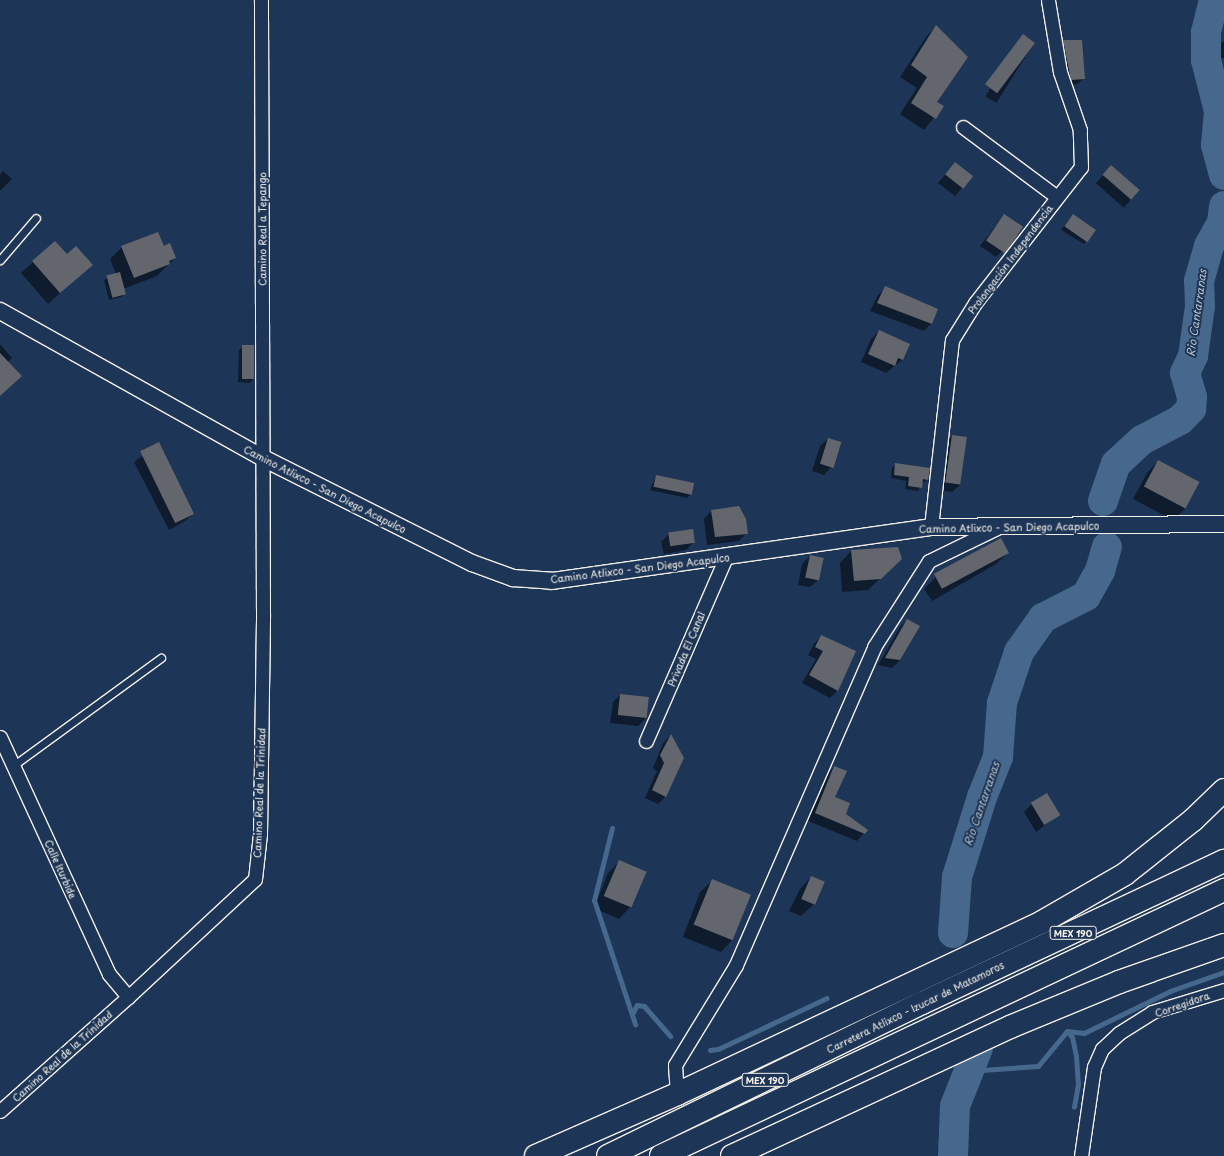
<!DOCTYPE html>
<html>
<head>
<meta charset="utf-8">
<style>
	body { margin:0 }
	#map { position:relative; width:1224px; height:1156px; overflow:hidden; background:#1d3557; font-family:"Playpen Sans",sans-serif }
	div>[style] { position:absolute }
	.shadow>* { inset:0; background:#0007; transform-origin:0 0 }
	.stream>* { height:5px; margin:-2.5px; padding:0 2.5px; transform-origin:2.5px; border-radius:2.5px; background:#46688c }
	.river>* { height:30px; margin:-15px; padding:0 15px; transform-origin:15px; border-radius:15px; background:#46688c }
	.building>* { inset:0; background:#63666d; transform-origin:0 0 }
	.roads { filter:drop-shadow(1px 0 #f4f1e8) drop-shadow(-1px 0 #f4f1e8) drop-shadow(0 1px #f4f1e8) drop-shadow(0 -1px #f4f1e8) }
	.service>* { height:7px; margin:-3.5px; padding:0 3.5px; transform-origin:3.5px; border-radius:3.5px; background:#1d3557 }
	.minor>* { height:13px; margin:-6.5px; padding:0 6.5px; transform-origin:6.5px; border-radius:6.5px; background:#1d3557 }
	.tertiary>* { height:16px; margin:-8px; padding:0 8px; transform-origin:8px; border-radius:8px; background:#1d3557 }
	.trunk>* { height:22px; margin:-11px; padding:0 11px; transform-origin:11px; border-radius:11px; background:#1d3557 }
	span { translate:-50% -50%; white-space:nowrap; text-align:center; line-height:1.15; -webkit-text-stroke:4px #1d3557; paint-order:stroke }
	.shield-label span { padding:1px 3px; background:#1d3557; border:1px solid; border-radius:3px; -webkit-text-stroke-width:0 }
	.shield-label { font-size:9px; color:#f4f1e8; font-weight:700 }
	.street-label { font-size:10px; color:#f4f1e8 }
	.water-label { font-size:11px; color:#b7c1c8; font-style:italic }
</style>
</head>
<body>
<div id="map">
	<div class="shadow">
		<div style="clip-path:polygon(936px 26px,936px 102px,943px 106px,924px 130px,900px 114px,917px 88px,900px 77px,926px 37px)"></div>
		<div style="left:1023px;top:36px;width:13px;height:71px;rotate:32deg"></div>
		<div style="clip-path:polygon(1063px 41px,1084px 78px,1078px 84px,1065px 86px,1057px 48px)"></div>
		<div style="clip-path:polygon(1224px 41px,1224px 58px,1220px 58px,1220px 44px)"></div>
		<div style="clip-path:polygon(955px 164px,962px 188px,955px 196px,938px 183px)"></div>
		<div style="left:1111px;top:166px;width:37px;height:23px;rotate:41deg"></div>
		<div style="clip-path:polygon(3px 171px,12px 179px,0 191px,0 175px)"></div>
		<div style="clip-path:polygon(1004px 215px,1002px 251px,996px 257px,980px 246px)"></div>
		<div style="clip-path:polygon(1070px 218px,1094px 231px,1084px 244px,1061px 230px)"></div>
		<div style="clip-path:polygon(122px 247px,175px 258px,157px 276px,123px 289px,125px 293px,121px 297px,109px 300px,104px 280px,116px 274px,110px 259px)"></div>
		<div style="clip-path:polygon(67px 256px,91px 265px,48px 304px,21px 273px,33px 262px)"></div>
		<div style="clip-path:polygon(886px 288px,937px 310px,931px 324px,924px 331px,870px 311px,878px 295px)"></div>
		<div style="clip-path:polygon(879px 331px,909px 345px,902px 360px,886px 373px,861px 362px,871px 339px)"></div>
		<div style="clip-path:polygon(0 344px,12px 358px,8px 362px,0 395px)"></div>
		<div style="clip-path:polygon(242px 347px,253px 379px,250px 383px,238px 382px,239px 350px)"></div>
		<div style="clip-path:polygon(952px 436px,960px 485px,952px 492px,937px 490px,945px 444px)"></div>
		<div style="clip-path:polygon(828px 439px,831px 467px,824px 475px,812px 471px,820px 446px)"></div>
		<div style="clip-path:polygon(158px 444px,193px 514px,185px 521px,169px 530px,134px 462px)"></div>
		<div style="clip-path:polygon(1158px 461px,1185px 509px,1173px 520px,1133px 499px,1147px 473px)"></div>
		<div style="clip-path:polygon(896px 464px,927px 480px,922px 483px,918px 491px,905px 489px,906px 481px,891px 478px,892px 468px)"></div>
		<div style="clip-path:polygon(656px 476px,690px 495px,687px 498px,650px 490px)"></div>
		<div style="clip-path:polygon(711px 511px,747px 533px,739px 541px,707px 545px,704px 519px)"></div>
		<div style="clip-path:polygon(669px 534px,694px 542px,686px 550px,664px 554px,661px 542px)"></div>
		<div style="clip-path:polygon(851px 551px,889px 570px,868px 590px,842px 592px,840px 563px)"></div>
		<div style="clip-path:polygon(1008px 553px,996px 564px,932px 601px,924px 589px,936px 577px)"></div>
		<div style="clip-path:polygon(810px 556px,818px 580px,810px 587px,798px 585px,802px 564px)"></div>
		<div style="clip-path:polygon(907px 620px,900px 660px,892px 668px,878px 665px,900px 627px)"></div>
		<div style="clip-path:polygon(821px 636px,855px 651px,837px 691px,830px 698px,802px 683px,816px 659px,808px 655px,814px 644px)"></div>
		<div style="clip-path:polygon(620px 695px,646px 718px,638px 726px,610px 723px,613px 702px)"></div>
		<div style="clip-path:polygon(670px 736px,665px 797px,658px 804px,645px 798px,657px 771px,653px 768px,663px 743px)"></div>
		<div style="clip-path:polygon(834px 767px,834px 797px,845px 814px,864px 833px,857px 841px,808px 821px,826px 775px)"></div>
		<div style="clip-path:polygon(1032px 804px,1059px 814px,1036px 832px,1024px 812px)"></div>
		<div style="clip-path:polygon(620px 861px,630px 907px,619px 919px,594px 908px,608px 873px)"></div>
		<div style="clip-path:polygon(811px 877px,823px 883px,813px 905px,801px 916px,789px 911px,800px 889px)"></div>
		<div style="clip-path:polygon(712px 881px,732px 940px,721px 952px,683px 937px,700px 892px)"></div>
	</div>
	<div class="stream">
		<div style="left:612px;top:828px;width:74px;rotate:104deg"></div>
		<div style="left:594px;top:900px;width:131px;rotate:71.7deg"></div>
		<div style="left:632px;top:1014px;width:10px;rotate:-61deg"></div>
		<div style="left:637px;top:1005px;width:7px;rotate:8deg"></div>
		<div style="left:644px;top:1006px;width:40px;rotate:49deg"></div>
		<div style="left:1067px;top:1031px;width:8px;rotate:50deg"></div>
		<div style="left:1072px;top:1037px;width:19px;rotate:78deg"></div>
		<div style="left:1076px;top:1056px;width:28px;rotate:86deg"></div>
		<div style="left:1078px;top:1084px;width:23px;rotate:100deg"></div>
		<div style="left:710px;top:1050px;width:8px;rotate:-7deg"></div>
		<div style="left:718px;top:1049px;width:120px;rotate:-25.1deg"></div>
		<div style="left:968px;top:1071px;width:70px;rotate:-4.1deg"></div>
		<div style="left:1038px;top:1066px;width:45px;rotate:-50.4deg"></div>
		<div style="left:1067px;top:1031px;width:17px;rotate:7deg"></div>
		<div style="left:1084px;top:1033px;width:96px;rotate:-26deg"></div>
		<div style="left:1170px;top:991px;width:57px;rotate:-19.4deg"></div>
	</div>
	<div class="river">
		<div style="left:1214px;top:0;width:33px;rotate:104deg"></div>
		<div style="left:1206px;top:32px;width:28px;rotate:90deg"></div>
		<div style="left:1206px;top:60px;width:53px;rotate:75.7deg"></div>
		<div style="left:1219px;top:111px;width:34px;rotate:95deg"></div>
		<div style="left:1216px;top:145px;width:31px;rotate:75deg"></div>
		<div style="left:1103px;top:501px;width:39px;rotate:-71deg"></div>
		<div style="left:1116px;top:464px;width:35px;rotate:-43deg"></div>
		<div style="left:1142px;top:440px;width:43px;rotate:-27.8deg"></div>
		<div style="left:1180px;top:420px;width:16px;rotate:-45deg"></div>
		<div style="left:1191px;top:409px;width:12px;rotate:-85deg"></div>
		<div style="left:1192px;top:397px;width:25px;rotate:-106deg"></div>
		<div style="left:1185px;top:373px;width:19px;rotate:-65deg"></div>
		<div style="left:1193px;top:356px;width:50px;rotate:-82deg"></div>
		<div style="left:1200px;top:306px;width:25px;rotate:-92deg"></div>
		<div style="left:1199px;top:281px;width:36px;rotate:-74deg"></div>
		<div style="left:1209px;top:246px;width:26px;rotate:-61deg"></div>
		<div style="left:1222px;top:223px;width:17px;rotate:-83deg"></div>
		<div style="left:953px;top:933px;width:56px;rotate:-85.9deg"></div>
		<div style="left:957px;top:877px;width:84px;rotate:-72.6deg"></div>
		<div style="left:982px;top:797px;width:43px;rotate:-68.2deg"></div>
		<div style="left:998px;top:757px;width:54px;rotate:-85.8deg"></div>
		<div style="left:1002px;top:703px;width:54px;rotate:-71.6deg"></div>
		<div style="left:1019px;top:652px;width:42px;rotate:-54.8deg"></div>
		<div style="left:1043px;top:618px;width:48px;rotate:-27.1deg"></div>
		<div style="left:1086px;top:596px;width:29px;rotate:-61deg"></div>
		<div style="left:1100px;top:571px;width:25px;rotate:-74deg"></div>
		<div style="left:953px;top:1156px;width:50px;rotate:-87.7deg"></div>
		<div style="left:955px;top:1106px;width:62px;rotate:-68.4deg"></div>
	</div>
	<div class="building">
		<div style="clip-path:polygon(936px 25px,968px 57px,937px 102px,944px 106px,936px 119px,911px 103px,927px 77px,911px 65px)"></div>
		<div style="left:1023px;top:34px;width:15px;height:63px;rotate:37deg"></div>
		<div style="clip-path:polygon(1063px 40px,1082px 40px,1085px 79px,1071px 80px)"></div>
		<div style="left:955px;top:162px;width:23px;height:16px;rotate:38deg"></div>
		<div style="left:1111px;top:165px;width:38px;height:13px;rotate:41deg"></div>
		<div style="left:1004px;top:214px;width:23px;height:32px;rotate:34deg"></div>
		<div style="left:1073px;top:214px;width:28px;height:15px;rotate:35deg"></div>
		<div style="clip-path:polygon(158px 232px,164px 246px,170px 243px,176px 258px,169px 261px,170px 264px,134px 278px,121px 246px)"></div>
		<div style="clip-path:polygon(55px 241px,67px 254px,76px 246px,93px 265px,60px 293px,32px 261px)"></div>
		<div style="left:120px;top:272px;width:23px;height:14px;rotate:75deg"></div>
		<div style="clip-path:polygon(885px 286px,938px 309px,932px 324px,877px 303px)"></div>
		<div style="clip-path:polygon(879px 330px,910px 344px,903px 360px,898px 358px,895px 366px,868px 354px)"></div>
		<div style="left:254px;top:345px;width:34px;height:12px;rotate:90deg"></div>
		<div style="clip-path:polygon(0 353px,22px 376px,0 396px)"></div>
		<div style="left:952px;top:435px;width:15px;height:48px;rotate:8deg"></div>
		<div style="left:828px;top:438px;width:14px;height:27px;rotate:17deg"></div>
		<div style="left:159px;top:442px;width:80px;height:21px;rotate:64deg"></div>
		<div style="left:1158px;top:460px;width:47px;height:30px;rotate:28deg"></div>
		<div style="clip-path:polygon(895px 463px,930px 468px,928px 480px,923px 479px,922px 488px,908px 486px,909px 477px,894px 475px)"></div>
		<div style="left:656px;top:475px;width:39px;height:12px;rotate:12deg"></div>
		<div style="clip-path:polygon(739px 506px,746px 519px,748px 534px,715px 537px,711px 510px)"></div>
		<div style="left:693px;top:529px;width:14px;height:25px;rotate:82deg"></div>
		<div style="left:1001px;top:538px;width:17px;height:76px;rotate:62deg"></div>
		<div style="clip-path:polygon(898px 547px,902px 559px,881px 579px,854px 581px,851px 550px)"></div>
		<div style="left:810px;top:555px;width:14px;height:23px;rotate:12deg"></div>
		<div style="clip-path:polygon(907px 619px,920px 626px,900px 660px,885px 658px)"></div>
		<div style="clip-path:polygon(821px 635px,856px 651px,838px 691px,809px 675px,823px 651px,815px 647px)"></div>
		<div style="left:620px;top:694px;width:29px;height:21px;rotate:6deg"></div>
		<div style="clip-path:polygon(671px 734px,684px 758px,666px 797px,652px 790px,664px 763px,660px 755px)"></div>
		<div style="clip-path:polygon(834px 766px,847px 771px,835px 797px,850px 803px,846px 814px,868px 830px,865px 834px,815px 813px)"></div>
		<div style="left:1047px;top:793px;width:26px;height:19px;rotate:59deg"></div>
		<div style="left:619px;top:860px;width:30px;height:39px;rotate:23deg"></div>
		<div style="left:811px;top:876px;width:15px;height:25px;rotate:23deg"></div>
		<div style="left:712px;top:879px;width:42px;height:49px;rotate:22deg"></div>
	</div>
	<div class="roads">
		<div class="service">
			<div style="left:0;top:260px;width:55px;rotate:-49.4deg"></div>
			<div style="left:14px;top:765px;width:182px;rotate:-36.1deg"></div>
		</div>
		<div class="minor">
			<div style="left:963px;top:127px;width:117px;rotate:36.7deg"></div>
			<div style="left:931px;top:527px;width:188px;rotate:-83.6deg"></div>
			<div style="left:952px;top:340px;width:44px;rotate:-58.1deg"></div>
			<div style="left:975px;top:303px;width:172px;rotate:-52.1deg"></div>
			<div style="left:1081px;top:167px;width:37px;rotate:-92deg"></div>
			<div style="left:1080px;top:130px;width:61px;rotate:-109deg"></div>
			<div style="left:1060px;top:72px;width:73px;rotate:-99.5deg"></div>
			<div style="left:0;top:737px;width:261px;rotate:65.3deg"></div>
			<div style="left:109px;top:974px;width:30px;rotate:50deg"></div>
			<div style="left:646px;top:741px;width:201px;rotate:-66.5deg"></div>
			<div style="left:677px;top:1094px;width:29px;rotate:-94deg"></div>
			<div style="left:675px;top:1065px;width:117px;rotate:-58.6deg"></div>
			<div style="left:736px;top:965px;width:347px;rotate:-66.5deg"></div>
			<div style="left:874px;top:647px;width:102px;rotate:-57.4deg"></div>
			<div style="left:929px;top:561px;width:78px;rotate:-25.9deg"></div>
			<div style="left:0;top:1111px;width:171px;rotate:-41.7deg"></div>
			<div style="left:128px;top:997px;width:173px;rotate:-42.9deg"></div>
			<div style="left:255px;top:879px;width:45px;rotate:-83.7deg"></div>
			<div style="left:260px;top:834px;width:220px;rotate:-89.2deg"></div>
			<div style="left:263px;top:614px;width:614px;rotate:-90.19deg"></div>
			<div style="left:1081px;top:1156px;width:90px;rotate:-81.7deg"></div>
			<div style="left:1094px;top:1067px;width:20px;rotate:-66deg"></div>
			<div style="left:1102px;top:1049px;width:23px;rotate:-43deg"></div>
			<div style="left:1119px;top:1033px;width:39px;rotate:-32deg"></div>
			<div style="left:1152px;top:1012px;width:75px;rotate:-17deg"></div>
		</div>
		<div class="tertiary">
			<div style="left:0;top:311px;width:301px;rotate:29.2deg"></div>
			<div style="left:263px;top:458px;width:234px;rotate:26.7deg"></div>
			<div style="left:472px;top:563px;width:44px;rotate:20.1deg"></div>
			<div style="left:513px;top:578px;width:39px;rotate:4deg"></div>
			<div style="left:552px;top:581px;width:383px;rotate:-8.1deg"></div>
			<div style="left:931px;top:527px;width:293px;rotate:-0.6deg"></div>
		</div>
		<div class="trunk">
			<div style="left:536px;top:1156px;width:154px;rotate:-23.7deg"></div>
			<div style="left:677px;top:1094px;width:403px;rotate:-25.2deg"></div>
			<div style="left:1042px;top:922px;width:96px;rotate:-30deg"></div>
			<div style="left:1125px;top:874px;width:87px;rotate:-38.5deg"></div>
			<div style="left:1193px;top:820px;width:43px;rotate:-44.1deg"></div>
			<div style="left:608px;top:1156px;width:349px;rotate:-26deg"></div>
			<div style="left:922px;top:1003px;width:334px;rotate:-25.2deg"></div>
			<div style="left:661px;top:1156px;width:623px;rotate:-25.29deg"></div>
			<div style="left:732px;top:1156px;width:306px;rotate:-24.9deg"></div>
			<div style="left:1010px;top:1027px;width:118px;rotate:-22.4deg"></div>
			<div style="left:1119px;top:982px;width:111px;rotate:-19.4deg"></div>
		</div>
	</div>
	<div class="shield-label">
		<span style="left:1073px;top:933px">MEX 190</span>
		<span style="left:765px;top:1080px">MEX 190</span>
	</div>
	<div class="street-label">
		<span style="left:262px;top:229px;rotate:-90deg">Camino Real a Tepango</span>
		<span style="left:1010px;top:259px;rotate:-53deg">Prolongación Independencia</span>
		<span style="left:325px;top:489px;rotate:27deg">Camino Atlixco - San Diego Acapulco</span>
		<span style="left:1009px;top:527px;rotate:-1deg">Camino Atlixco - San Diego Acapulco</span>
		<span style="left:640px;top:568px;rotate:-7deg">Camino Atlixco - San Diego Acapulco</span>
		<span style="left:686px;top:649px;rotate:-67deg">Privada El Canal</span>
		<span style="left:259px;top:793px;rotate:-88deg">Camino Real de la Trinidad</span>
		<span style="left:61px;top:869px;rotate:66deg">Calle Iturbide</span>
		<span style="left:1182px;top:1004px;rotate:-19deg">Corregidora</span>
		<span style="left:915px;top:1007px;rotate:-26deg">Carretera Atlixco - Izucar de Matamoros</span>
		<span style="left:62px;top:1056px;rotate:-42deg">Camino Real de la Trinidad</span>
	</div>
	<div class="water-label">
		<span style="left:1197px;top:313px;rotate:-82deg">Rio Cantarranas</span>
		<span style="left:982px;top:804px;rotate:-71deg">Rio Cantarranas</span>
	</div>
</div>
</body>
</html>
